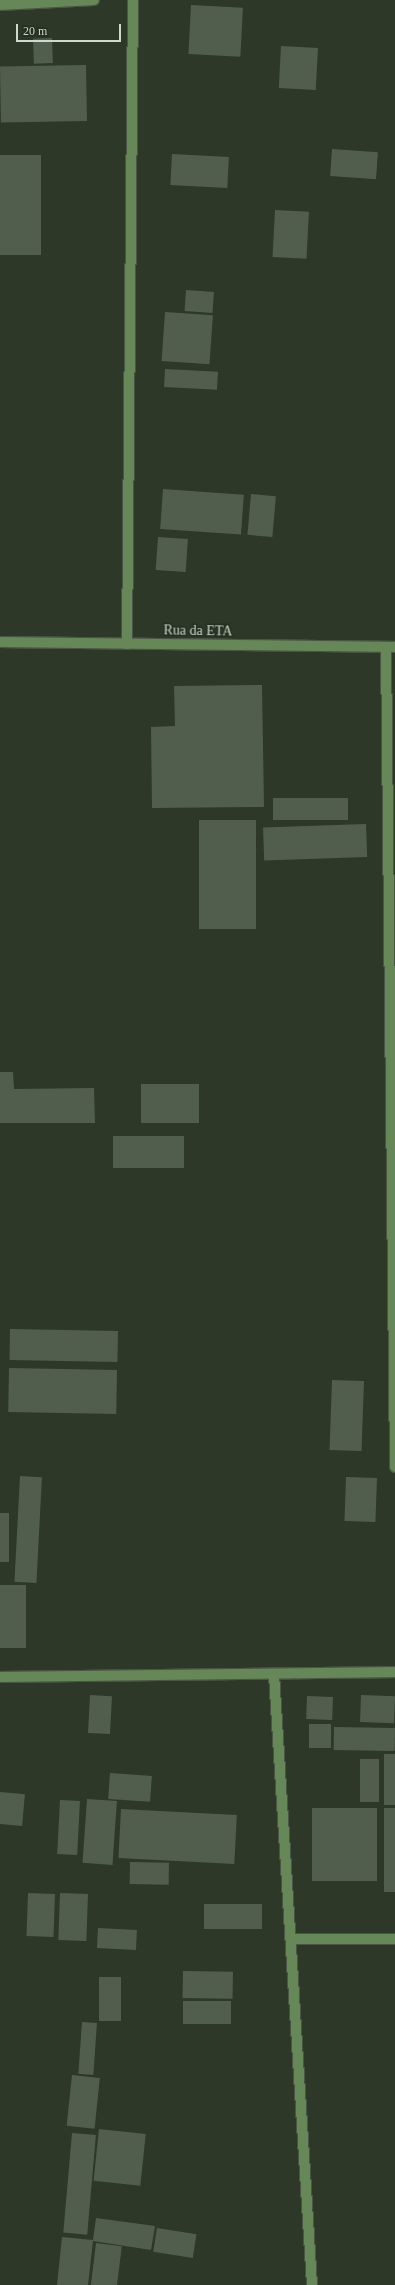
<!DOCTYPE html>
<html>
<head>
<meta charset="utf-8">
<style>
	body { margin:0 }
	#map { position:relative; width:395px; height:2285px; overflow:hidden; background:#2d3828; font-family:"Times New Roman",serif }
	div>[style] { position:absolute }
	.building>* { inset:0; background:#525e4d; transform-origin:0 0 }
	.roads { filter:drop-shadow(1px 0 #4a5546) drop-shadow(-1px 0 #4a5546) drop-shadow(0 1px #4a5546) drop-shadow(0 -1px #4a5546) }
	.minor>* { height:10px; margin:-5px; padding:0 5px; transform-origin:5px; border-radius:5px; background:#668858 }
	span { translate:-50% -50%; white-space:nowrap; text-align:center; line-height:1.15; -webkit-text-stroke:3px #232e1f; paint-order:stroke }
	.street-label { font-size:14px; color:#d0d7cd }
	.scale { position:absolute; left:16px; top:24px; width:105px; height:18px; box-sizing:border-box; border:2px solid #d0d7cd; border-top:0; padding-left:5px; font-size:12px; line-height:14px; white-space:nowrap; color:#d0d7cd; -webkit-text-stroke:3px #232e1f; paint-order:stroke }
</style>
</head>
<body>
<div id="map">
	<div class="building">
		<div style="left:191px;top:5px;width:52px;height:49px;rotate:3deg"></div>
		<div style="left:52px;top:38px;width:25px;height:19px;rotate:88deg"></div>
		<div style="left:281px;top:46px;width:37px;height:42px;rotate:3deg"></div>
		<div style="left:86px;top:65px;width:56px;height:86px;rotate:89deg"></div>
		<div style="left:332px;top:149px;width:46px;height:27px;rotate:4deg"></div>
		<div style="left:172px;top:154px;width:57px;height:31px;rotate:3deg"></div>
		<div style="left:0;top:155px;width:41px;height:100px"></div>
		<div style="left:275px;top:210px;width:34px;height:47px;rotate:3deg"></div>
		<div style="left:186px;top:290px;width:28px;height:21px;rotate:4deg"></div>
		<div style="left:165px;top:312px;width:48px;height:49px;rotate:4deg"></div>
		<div style="left:165px;top:369px;width:53px;height:18px;rotate:3deg"></div>
		<div style="left:163px;top:489px;width:81px;height:40px;rotate:4deg"></div>
		<div style="left:251px;top:494px;width:25px;height:41px;rotate:5deg"></div>
		<div style="left:158px;top:537px;width:30px;height:33px;rotate:4deg"></div>
		<div style="clip-path:polygon(262px 685px,264px 807px,152px 808px,151px 727px,175px 726px,174px 686px)"></div>
		<div style="left:348px;top:798px;width:22px;height:75px;rotate:90deg"></div>
		<div style="left:199px;top:820px;width:57px;height:109px"></div>
		<div style="left:366px;top:824px;width:33px;height:103px;rotate:88deg"></div>
		<div style="clip-path:polygon(0 1072px,13px 1072px,14px 1089px,94px 1088px,95px 1123px,0 1123px)"></div>
		<div style="left:199px;top:1084px;width:39px;height:58px;rotate:90deg"></div>
		<div style="left:113px;top:1136px;width:71px;height:32px"></div>
		<div style="left:10px;top:1329px;width:108px;height:31px;rotate:1deg"></div>
		<div style="left:9px;top:1368px;width:108px;height:44px;rotate:1deg"></div>
		<div style="left:332px;top:1380px;width:32px;height:70px;rotate:2deg"></div>
		<div style="left:20px;top:1476px;width:22px;height:106px;rotate:3deg"></div>
		<div style="left:346px;top:1477px;width:31px;height:44px;rotate:2deg"></div>
		<div style="left:0;top:1513px;width:9px;height:49px"></div>
		<div style="left:0;top:1585px;width:26px;height:63px"></div>
		<div style="left:90px;top:1695px;width:22px;height:38px;rotate:3deg"></div>
		<div style="left:361px;top:1695px;width:34px;height:27px;rotate:2deg"></div>
		<div style="left:307px;top:1696px;width:26px;height:23px;rotate:2deg"></div>
		<div style="left:309px;top:1724px;width:22px;height:24px"></div>
		<div style="left:334px;top:1727px;width:61px;height:23px;rotate:1deg"></div>
		<div style="left:384px;top:1754px;width:11px;height:51px"></div>
		<div style="left:360px;top:1759px;width:19px;height:43px"></div>
		<div style="left:110px;top:1773px;width:42px;height:26px;rotate:4deg"></div>
		<div style="left:0;top:1792px;width:25px;height:32px;rotate:5deg"></div>
		<div style="left:87px;top:1799px;width:30px;height:64px;rotate:4deg"></div>
		<div style="left:60px;top:1800px;width:20px;height:54px;rotate:3deg"></div>
		<div style="left:312px;top:1808px;width:65px;height:73px"></div>
		<div style="left:384px;top:1808px;width:11px;height:84px"></div>
		<div style="left:121px;top:1809px;width:116px;height:49px;rotate:3deg"></div>
		<div style="left:130px;top:1862px;width:39px;height:22px;rotate:1deg"></div>
		<div style="left:28px;top:1893px;width:27px;height:43px;rotate:2deg"></div>
		<div style="left:60px;top:1893px;width:28px;height:47px;rotate:2deg"></div>
		<div style="left:204px;top:1904px;width:58px;height:25px"></div>
		<div style="left:98px;top:1928px;width:39px;height:20px;rotate:3deg"></div>
		<div style="left:183px;top:1971px;width:50px;height:27px;rotate:1deg"></div>
		<div style="left:99px;top:1977px;width:22px;height:44px"></div>
		<div style="left:183px;top:2001px;width:48px;height:23px"></div>
		<div style="left:82px;top:2022px;width:15px;height:52px;rotate:4deg"></div>
		<div style="left:72px;top:2075px;width:28px;height:51px;rotate:6deg"></div>
		<div style="left:99px;top:2129px;width:47px;height:52px;rotate:6deg"></div>
		<div style="left:72px;top:2133px;width:24px;height:100px;rotate:5deg"></div>
		<div style="clip-path:polygon(96px 2218px,155px 2226px,151px 2250px,93px 2241px,88px 2285px,57px 2285px,62px 2237px,93px 2240px)"></div>
		<div style="left:157px;top:2228px;width:40px;height:24px;rotate:9deg"></div>
		<div style="left:96px;top:2243px;width:26px;height:42px;rotate:7deg"></div>
	</div>
	<div class="roads">
		<div class="minor">
			<div style="left:0;top:5px;width:94px;rotate:-3deg"></div>
			<div style="left:0;top:642px;width:395px;rotate:0.7deg"></div>
			<div style="left:127px;top:644px;width:644px;rotate:-89.47deg"></div>
			<div style="left:386px;top:647px;width:820px;rotate:89.37deg"></div>
			<div style="left:274px;top:1674px;width:612px;rotate:86.44deg"></div>
			<div style="left:0;top:1677px;width:395px;rotate:-0.7deg"></div>
			<div style="left:292px;top:1939px;width:103px"></div>
		</div>
	</div>
	<div class="street-label">
		<span style="left:198px;top:631px;rotate:1deg">Rua da ETA</span>
	</div>
	<div class="scale">20 m</div>
</div>
</body>
</html>
